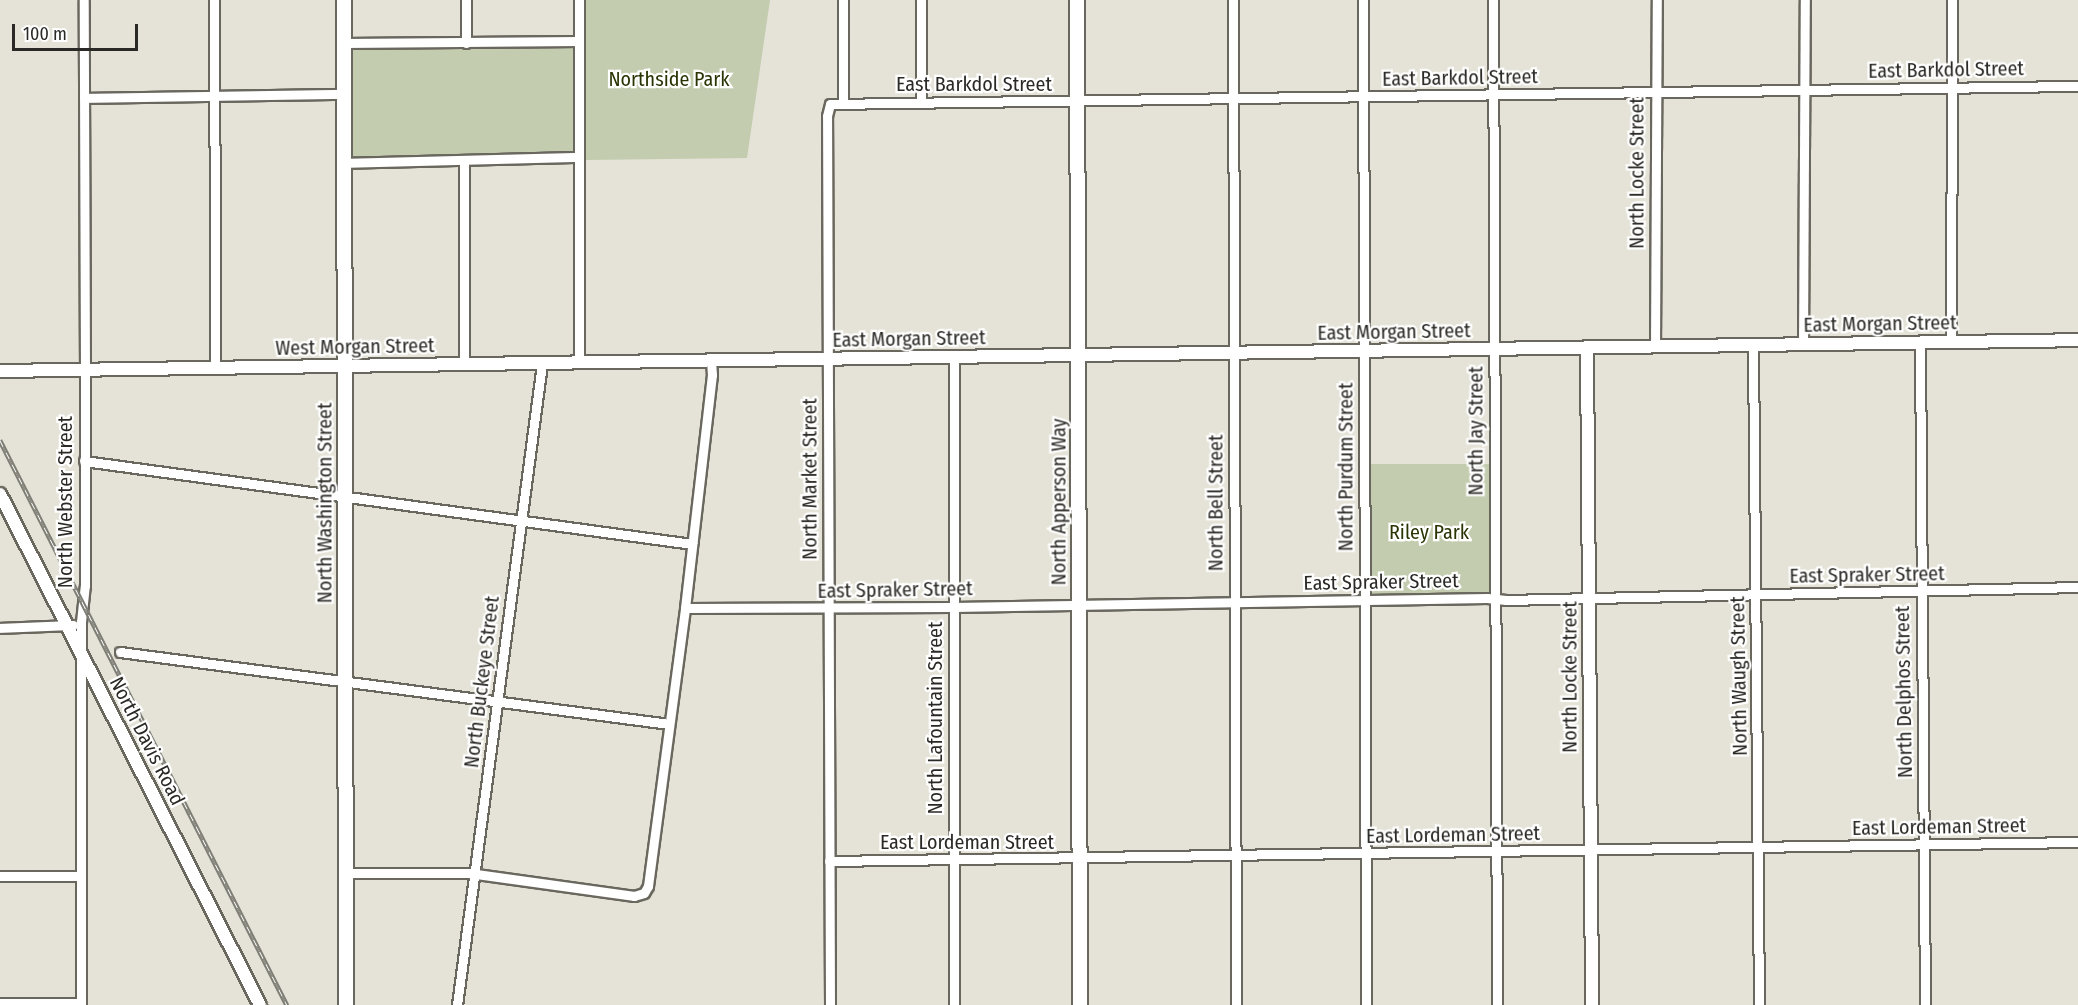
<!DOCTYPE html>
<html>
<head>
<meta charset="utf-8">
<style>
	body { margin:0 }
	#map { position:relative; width:2078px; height:1005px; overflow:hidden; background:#e5e3d7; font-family:"Fira Sans Condensed",sans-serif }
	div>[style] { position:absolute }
	.green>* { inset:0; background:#c3ccaf; transform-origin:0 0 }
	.roads { filter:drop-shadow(2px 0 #6a675e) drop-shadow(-2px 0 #6a675e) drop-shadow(0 2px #6a675e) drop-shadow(0 -2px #6a675e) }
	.minor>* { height:9px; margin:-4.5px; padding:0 4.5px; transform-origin:4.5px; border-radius:4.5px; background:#fff }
	.tertiary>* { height:12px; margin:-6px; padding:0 6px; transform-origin:6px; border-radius:6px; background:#fff }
	.secondary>* { height:14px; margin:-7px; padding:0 7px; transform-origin:7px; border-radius:7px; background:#fff }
	.rail>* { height:4.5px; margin-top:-2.25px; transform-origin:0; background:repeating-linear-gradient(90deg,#fff 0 7px,#7f7e76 0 14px); box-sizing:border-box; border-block:2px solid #7f7e76 }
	span { translate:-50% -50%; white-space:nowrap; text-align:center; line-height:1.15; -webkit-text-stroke:4.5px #fff; paint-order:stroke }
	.street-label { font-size:20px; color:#2a2925 }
	.park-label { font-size:20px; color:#293403 }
	.scale { position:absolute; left:12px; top:24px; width:126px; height:27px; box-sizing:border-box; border:3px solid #2a2925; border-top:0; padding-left:8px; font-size:18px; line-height:21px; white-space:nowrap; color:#2a2925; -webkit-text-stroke:4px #fff; paint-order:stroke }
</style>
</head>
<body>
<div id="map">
	<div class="green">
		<div style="clip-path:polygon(579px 0,770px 0,747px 158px,344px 163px,344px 43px,579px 41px)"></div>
		<div style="left:1495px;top:464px;width:134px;height:131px;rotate:90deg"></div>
	</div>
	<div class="roads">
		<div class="minor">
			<div style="left:214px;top:0;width:368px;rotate:89.8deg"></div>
			<div style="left:579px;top:0;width:363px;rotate:90deg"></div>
			<div style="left:843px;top:0;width:103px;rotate:90deg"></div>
			<div style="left:921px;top:0;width:102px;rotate:90deg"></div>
			<div style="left:1233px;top:0;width:1005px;rotate:89.83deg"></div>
			<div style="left:1363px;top:0;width:1005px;rotate:89.83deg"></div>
			<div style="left:1493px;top:0;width:1005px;rotate:89.77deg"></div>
			<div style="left:344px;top:43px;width:235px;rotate:-0.5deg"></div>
			<div style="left:466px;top:43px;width:43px;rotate:-90deg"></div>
			<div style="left:84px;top:98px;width:260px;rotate:-0.9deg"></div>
			<div style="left:464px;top:160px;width:205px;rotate:90deg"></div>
			<div style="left:344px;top:163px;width:235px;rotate:-1.5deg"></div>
			<div style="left:1951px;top:342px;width:342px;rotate:-89.8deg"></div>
			<div style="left:1920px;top:343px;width:662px;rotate:89.57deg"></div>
			<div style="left:1803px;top:345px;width:345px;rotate:-89.7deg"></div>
			<div style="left:1753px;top:346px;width:659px;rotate:89.48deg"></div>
			<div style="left:1655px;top:347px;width:347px;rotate:-89.7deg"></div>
			<div style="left:954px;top:358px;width:647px;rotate:90deg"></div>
			<div style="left:84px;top:461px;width:614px;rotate:7.77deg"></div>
			<div style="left:685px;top:608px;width:268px;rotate:-0.2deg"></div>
			<div style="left:953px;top:607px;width:534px;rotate:-0.97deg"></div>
			<div style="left:1487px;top:598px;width:19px;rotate:6deg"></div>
			<div style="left:1506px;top:600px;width:572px;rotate:-1.3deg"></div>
			<div style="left:0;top:628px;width:73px;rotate:-2.4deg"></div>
			<div style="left:120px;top:652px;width:554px;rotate:7.47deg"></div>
			<div style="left:829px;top:861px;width:1249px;rotate:-0.87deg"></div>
			<div style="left:346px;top:873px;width:123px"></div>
			<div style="left:469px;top:873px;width:167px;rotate:7.9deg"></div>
			<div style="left:634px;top:896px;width:10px;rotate:-17deg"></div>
			<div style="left:644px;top:893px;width:8px;rotate:-60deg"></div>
			<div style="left:648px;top:886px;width:280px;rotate:-82.4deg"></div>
			<div style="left:685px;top:608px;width:235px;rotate:-83.4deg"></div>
			<div style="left:712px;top:375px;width:15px;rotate:-94deg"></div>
			<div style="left:0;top:876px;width:81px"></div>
			<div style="left:0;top:1003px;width:81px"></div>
			<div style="left:81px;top:1005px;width:383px;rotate:-90deg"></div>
			<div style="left:81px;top:622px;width:36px;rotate:-84deg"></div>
			<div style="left:85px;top:586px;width:216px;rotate:-90deg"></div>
			<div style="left:85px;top:370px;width:370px;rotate:-90.2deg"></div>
			<div style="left:457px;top:1005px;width:647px;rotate:-82.45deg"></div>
			<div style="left:830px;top:1005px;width:889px;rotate:-90.19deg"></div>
			<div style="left:827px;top:116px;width:12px;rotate:-76deg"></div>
			<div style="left:830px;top:104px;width:1248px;rotate:-0.83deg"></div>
		</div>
		<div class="tertiary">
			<div style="left:1587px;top:348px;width:657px;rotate:89.56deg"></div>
			<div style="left:0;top:371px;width:2078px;rotate:-0.85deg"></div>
			<div style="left:0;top:494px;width:573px;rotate:63.03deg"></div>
		</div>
		<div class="secondary">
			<div style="left:344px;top:0;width:1005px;rotate:89.89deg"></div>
			<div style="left:1077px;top:0;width:1005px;rotate:89.83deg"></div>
		</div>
	</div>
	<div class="rail">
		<div style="left:0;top:440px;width:634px;rotate:63.07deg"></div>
	</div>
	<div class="street-label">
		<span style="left:1946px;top:70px;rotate:-1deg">East Barkdol Street</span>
		<span style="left:1460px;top:78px;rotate:-1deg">East Barkdol Street</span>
		<span style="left:974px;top:84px">East Barkdol Street</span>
		<span style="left:1637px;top:173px;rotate:-90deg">North Locke Street</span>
		<span style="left:1880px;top:324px;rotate:-1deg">East Morgan Street</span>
		<span style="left:1394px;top:332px;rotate:-1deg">East Morgan Street</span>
		<span style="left:909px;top:339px;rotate:-1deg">East Morgan Street</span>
		<span style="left:355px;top:347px;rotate:-1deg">West Morgan Street</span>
		<span style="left:1476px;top:431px;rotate:-90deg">North Jay Street</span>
		<span style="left:1346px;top:467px;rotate:-90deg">North Purdum Street</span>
		<span style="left:810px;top:479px;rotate:-90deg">North Market Street</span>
		<span style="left:65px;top:502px;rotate:-90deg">North Webster Street</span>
		<span style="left:1059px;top:502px;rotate:-90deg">North Apperson Way</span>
		<span style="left:325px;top:503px;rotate:-90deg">North Washington Street</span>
		<span style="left:1216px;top:503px;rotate:-90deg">North Bell Street</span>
		<span style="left:1867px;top:575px;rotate:-1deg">East Spraker Street</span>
		<span style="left:1381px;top:582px;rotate:-1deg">East Spraker Street</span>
		<span style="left:895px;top:590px;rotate:-1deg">East Spraker Street</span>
		<span style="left:1739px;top:676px;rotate:-91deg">North Waugh Street</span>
		<span style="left:1570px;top:677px;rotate:-90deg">North Locke Street</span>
		<span style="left:482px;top:682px;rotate:-83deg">North Buckeye Street</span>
		<span style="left:1904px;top:692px;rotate:-91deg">North Delphos Street</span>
		<span style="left:935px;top:718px;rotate:-90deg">North Lafountain Street</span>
		<span style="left:147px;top:741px;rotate:63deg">North Davis Road</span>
		<span style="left:1939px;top:827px;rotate:-1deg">East Lordeman Street</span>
		<span style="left:1453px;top:835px;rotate:-1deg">East Lordeman Street</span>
		<span style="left:967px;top:842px">East Lordeman Street</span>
	</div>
	<div class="park-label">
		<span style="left:669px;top:79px">Northside Park</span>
		<span style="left:1429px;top:532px">Riley Park</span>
	</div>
	<div class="scale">100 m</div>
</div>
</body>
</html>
